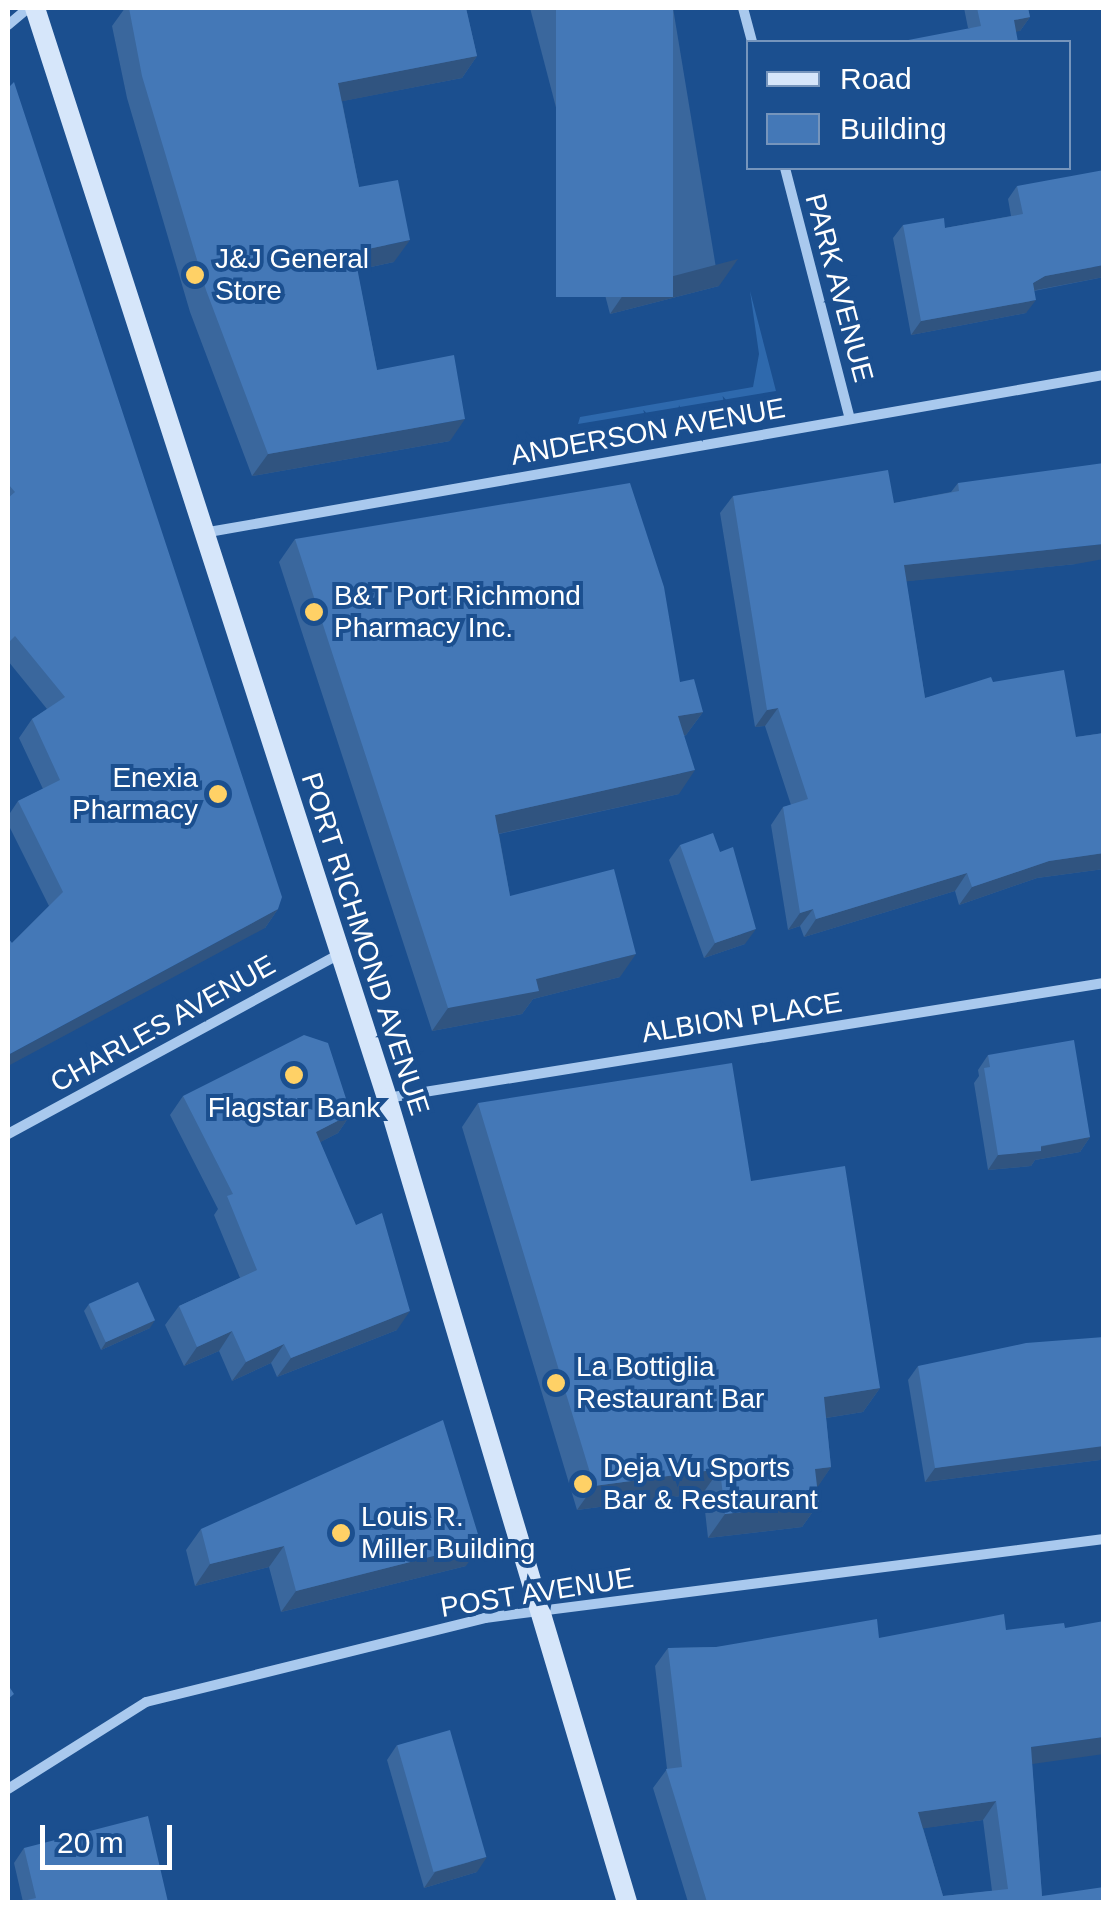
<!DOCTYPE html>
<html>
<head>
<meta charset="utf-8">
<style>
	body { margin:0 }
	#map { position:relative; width:1111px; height:1910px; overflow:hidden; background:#1b4f8f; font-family:Arial,sans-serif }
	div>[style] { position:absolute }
	.green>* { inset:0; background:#2e69ad }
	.street>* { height:10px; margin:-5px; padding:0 5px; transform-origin:5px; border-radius:5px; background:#a9c9ee }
	.secondary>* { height:20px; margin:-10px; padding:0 10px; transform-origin:10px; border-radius:10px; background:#d6e6fa }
	.wall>* { inset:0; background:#3a679d }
	.shaded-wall>* { inset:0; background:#305480 }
	.building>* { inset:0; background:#4478b7; transform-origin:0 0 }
	.dots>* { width:28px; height:28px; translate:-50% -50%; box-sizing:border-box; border:5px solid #1b4f8f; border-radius:50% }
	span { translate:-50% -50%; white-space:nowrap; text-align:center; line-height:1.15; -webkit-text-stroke:8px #1b4f8f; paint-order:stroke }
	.poi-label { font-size:28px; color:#fff }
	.left { translate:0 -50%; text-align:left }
	.right { translate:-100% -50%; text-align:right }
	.street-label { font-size:28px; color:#fff }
	.frame { position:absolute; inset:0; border:10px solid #fff; pointer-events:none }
	.legend { position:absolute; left:746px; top:40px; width:325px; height:130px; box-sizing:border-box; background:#1b4f8f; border:2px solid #7695bc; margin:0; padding:12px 18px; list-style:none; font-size:30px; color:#fff }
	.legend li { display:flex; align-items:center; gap:20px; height:50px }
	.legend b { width:50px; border:2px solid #7695bc }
	.scale { position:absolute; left:40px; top:1825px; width:132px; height:45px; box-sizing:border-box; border:5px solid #fff; border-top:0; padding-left:12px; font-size:30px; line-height:35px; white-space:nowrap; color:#fff; -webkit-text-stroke:8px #1b4f8f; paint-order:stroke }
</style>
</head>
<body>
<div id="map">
	<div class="green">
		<div style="clip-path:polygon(750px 291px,776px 391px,578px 424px,580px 417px,753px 387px,759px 354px)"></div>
	</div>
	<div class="street">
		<div style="left:743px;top:8px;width:35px;rotate:75deg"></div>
		<div style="left:8px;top:25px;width:26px;rotate:-40deg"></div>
		<div style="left:785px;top:168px;width:259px;rotate:75.5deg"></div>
		<div style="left:203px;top:533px;width:915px;rotate:-9.95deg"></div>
		<div style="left:387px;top:1098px;width:726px;rotate:-9.11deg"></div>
		<div style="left:8px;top:1134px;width:378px;rotate:-28.5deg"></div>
		<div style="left:8px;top:1789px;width:163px;rotate:-32.2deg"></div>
		<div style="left:146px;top:1702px;width:349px;rotate:-13.9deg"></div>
		<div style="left:485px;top:1618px;width:624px;rotate:-7.27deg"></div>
	</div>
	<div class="secondary">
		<div style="left:35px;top:8px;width:1145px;rotate:72.1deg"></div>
		<div style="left:387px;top:1098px;width:839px;rotate:73.38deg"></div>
	</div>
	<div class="wall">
		<div style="clip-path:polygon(125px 8px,466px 8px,477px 56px,462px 78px,342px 101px,359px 187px,394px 262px,357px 270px,377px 370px,450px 441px,252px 476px,190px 312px,127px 98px,112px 26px)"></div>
		<div style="clip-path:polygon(530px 8px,673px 8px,719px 286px,610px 314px)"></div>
		<div style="clip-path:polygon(964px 8px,1028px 8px,1030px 17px,1020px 31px,968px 28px)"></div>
		<div style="clip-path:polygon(8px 88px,278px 909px,265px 928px,12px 943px,49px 906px,8px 824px,8px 816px,18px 801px,43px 789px,19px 738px,32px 719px,47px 709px,8px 661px)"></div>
		<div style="clip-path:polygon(1017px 186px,1104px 277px,1034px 291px,1026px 313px,911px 335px,893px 238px,903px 225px,945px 228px,1011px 216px,1008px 199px)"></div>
		<div style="clip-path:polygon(958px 483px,1076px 564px,906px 581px,925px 698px,993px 682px,1076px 737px,1104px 733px,1104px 869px,1037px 878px,959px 905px,955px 891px,804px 937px,800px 926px,788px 930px,771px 825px,783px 807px,791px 805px,765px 726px,755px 727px,720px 513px,733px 496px,894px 503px,951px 492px)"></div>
		<div style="clip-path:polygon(295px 539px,680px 682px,703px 712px,686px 735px,684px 736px,679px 794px,499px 834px,510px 896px,620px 977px,533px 999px,522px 1014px,432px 1031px,279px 562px)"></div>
		<div style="clip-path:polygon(680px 845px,720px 852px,745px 944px,704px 958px,669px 860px)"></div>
		<div style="clip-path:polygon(988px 1055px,1090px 1137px,1080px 1152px,1035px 1160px,1031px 1166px,988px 1170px,974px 1083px,979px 1076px,978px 1070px)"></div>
		<div style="clip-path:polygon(183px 1096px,351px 1114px,338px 1133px,320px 1142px,397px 1330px,277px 1377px,271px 1363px,232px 1381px,219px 1351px,184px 1366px,165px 1325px,179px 1306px,240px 1278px,214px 1215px,218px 1209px,170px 1115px)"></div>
		<div style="clip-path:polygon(478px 1103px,880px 1388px,863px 1412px,826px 1418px,831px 1467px,817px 1487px,819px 1503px,802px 1527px,708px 1538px,703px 1493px,577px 1510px,462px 1127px)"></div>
		<div style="clip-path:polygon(89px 1304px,150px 1328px,101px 1350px,84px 1311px)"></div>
		<div style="clip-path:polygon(918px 1366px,1100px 1460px,925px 1482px,908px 1380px)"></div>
		<div style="clip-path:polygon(201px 1529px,466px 1566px,281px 1612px,269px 1567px,195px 1586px,186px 1550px)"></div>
		<div style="clip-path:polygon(evenodd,1006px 1630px,1032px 1764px,1042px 1896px,1104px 1902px,688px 1902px,653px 1788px,667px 1769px,655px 1666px,668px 1648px,716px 1647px,879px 1638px,1006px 1630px,983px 1820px,992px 1891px,943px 1896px,923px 1828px,983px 1820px)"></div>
		<div style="clip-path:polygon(397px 1745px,477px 1872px,424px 1888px,387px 1760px)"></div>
		<div style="clip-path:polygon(24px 1848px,168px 1902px,23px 1902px,14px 1863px)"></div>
	</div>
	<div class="shaded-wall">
		<div style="clip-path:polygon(1030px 17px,1020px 31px,1004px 34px,1014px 20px)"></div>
		<div style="clip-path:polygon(477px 56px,462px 78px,323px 105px,338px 83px)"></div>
		<div style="clip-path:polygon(410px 240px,394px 262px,338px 274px,354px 252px)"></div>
		<div style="clip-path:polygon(738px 259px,719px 286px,610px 314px,628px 288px)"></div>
		<div style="clip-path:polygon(1104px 265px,1104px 277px,1036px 290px,1023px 296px,1033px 283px,1045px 276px)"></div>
		<div style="clip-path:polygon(1036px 300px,1026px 313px,911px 335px,921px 321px)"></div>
		<div style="clip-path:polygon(465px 419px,450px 441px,252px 476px,268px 454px)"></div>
		<div style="clip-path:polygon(1104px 544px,1104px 559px,1076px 564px,891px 583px,904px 565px)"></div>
		<div style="clip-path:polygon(778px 708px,765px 726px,755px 727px,767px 710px)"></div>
		<div style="clip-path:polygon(703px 712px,686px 735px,662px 740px,678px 716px)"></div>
		<div style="clip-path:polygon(695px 770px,679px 794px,479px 838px,495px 815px)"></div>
		<div style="clip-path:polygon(1104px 853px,1104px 869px,1037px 878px,959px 905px,972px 887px,1049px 861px)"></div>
		<div style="clip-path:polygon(967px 873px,955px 891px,804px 937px,816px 919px)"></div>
		<div style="clip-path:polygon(278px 909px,265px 928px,8px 1066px,8px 1055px)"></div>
		<div style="clip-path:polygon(813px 909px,800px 926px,788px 930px,800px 913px)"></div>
		<div style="clip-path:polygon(756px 929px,745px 944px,704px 958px,715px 943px)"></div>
		<div style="clip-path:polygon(636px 954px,620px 977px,533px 999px,522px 1014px,432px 1031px,448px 1008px,536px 979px)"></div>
		<div style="clip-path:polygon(351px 1114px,338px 1133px,303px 1151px,316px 1132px)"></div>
		<div style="clip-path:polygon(1090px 1137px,1080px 1152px,1035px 1160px,1031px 1166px,988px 1170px,998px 1155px)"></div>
		<div style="clip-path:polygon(410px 1311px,397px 1330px,277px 1377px,291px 1358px)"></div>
		<div style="clip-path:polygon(155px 1320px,150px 1328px,101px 1350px,106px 1342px)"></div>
		<div style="clip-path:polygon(232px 1331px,219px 1351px,184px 1366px,197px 1347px)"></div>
		<div style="clip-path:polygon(284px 1344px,271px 1363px,232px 1381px,246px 1362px)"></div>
		<div style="clip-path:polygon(880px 1388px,863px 1412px,807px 1421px,824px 1397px)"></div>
		<div style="clip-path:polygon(1104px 1442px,1104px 1455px,1100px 1460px,925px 1482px,935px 1468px)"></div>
		<div style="clip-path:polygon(831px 1467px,815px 1491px,815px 1469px)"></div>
		<div style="clip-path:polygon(720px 1469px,703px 1493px,577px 1510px,594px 1486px)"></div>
		<div style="clip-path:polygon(819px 1503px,802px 1527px,708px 1538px,725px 1514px)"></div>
		<div style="clip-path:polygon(481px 1544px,466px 1566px,281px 1612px,296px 1591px)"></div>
		<div style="clip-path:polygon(284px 1546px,269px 1567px,195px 1586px,210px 1564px)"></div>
		<div style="clip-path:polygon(1104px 1737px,1104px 1754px,1018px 1766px,1031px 1747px)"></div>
		<div style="clip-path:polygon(996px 1801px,983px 1820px,905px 1831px,918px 1812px)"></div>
		<div style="clip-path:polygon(487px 1857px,477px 1872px,424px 1888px,435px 1872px)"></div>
	</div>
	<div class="building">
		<div style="clip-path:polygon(129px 8px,466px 8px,477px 56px,338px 83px,359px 187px,398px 180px,410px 240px,354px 252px,377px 370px,454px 355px,465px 419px,268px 454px,206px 290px,142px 76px)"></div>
		<div style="left:556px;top:8px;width:117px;height:289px"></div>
		<div style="clip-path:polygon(977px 8px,1028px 8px,1030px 17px,1014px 20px,1018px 42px,898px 42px,981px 26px)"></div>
		<div style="clip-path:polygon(14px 82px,282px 897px,278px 909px,8px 1055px,8px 938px,12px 943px,63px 892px,18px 801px,60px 780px,32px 719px,65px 697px,15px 636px,10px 641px,8px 638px,8px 498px,15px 492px,8px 484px,8px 88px)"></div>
		<div style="clip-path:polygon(1104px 170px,1104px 265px,1045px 276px,1033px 283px,1036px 300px,921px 321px,903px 225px,944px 218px,945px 228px,1023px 214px,1017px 186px)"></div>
		<div style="clip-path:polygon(1104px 463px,1104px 544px,904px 565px,925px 698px,991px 677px,993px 682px,1064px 670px,1076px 737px,1104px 733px,1104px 853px,1049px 861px,972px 887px,967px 873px,816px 919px,813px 909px,800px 913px,783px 807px,808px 799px,778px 708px,767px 710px,733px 496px,888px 470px,894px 503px,959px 491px,958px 483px)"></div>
		<div style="clip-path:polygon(630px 483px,664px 587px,680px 682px,694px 679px,703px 712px,678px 716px,695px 770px,495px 815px,510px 896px,614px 869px,636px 954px,536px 979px,539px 991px,448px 1008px,295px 539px)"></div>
		<div style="clip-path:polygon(713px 833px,720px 852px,733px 847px,756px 929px,715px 943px,680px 845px)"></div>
		<div style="clip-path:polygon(304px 1035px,328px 1043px,351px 1114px,316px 1132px,356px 1225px,382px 1213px,410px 1311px,291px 1358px,284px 1344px,246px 1362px,232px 1331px,197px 1347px,179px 1306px,257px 1270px,227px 1196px,233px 1194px,183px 1096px)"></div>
		<div style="clip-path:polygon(1074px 1040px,1090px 1137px,1041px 1146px,1041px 1151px,998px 1155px,984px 1068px,990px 1067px,988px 1055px)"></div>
		<div style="clip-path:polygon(732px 1063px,751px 1181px,845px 1166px,880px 1388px,824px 1397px,831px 1467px,815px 1469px,819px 1503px,725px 1514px,720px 1469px,594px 1486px,478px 1103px)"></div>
		<div style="left:138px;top:1282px;width:42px;height:54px;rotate:66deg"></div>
		<div style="clip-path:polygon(1104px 1337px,1104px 1446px,935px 1468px,918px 1366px,1026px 1343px)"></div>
		<div style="clip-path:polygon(443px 1420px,481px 1544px,296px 1591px,284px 1546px,210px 1564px,201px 1529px)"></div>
		<div style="clip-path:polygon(evenodd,1004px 1614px,1006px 1630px,1064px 1623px,1065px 1628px,1104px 1621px,1104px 1737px,1031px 1747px,1042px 1896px,1104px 1887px,1104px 1902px,707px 1902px,666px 1769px,682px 1767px,668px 1648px,716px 1647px,877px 1619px,879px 1638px,1004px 1614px,996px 1801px,1008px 1889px,943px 1896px,918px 1812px,996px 1801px)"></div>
		<div style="clip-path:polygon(8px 1685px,14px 1694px,8px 1699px)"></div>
		<div style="left:450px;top:1730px;width:132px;height:55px;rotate:74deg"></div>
		<div style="clip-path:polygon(148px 1816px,168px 1902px,19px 1902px,36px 1898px,24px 1848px)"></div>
	</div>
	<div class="dots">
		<div style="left:195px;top:275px;background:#ffd166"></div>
		<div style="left:314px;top:612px;background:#ffd166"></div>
		<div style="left:218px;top:794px;background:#ffd166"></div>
		<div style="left:294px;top:1075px;background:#ffd166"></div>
		<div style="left:556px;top:1383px;background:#ffd166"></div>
		<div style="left:583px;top:1484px;background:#ffd166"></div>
		<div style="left:341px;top:1533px;background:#ffd166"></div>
	</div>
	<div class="poi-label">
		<span class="left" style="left:215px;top:275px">J&amp;J General<br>Store</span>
		<span class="left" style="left:334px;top:612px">B&amp;T Port Richmond<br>Pharmacy Inc.</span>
		<span class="right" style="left:198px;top:794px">Enexia<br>Pharmacy</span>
		<span style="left:294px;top:1108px">Flagstar Bank</span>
		<span class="left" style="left:576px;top:1383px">La Bottiglia<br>Restaurant Bar</span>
		<span class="left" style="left:603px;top:1484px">Deja Vu Sports<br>Bar &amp; Restaurant</span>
		<span class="left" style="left:361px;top:1533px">Louis R.<br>Miller Building</span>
	</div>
	<div class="street-label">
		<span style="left:839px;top:288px;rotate:75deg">PARK AVENUE</span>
		<span style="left:648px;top:432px;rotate:-10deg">ANDERSON AVENUE</span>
		<span style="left:365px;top:944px;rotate:72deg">PORT RICHMOND AVENUE</span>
		<span style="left:742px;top:1018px;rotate:-9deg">ALBION PLACE</span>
		<span style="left:163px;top:1024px;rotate:-29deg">CHARLES AVENUE</span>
		<span style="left:537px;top:1593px;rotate:-9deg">POST AVENUE</span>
	</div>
	<div class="frame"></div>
	<ul class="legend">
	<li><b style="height:12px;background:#d6e6fa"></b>Road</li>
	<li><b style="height:28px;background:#4478b7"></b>Building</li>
	</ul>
	<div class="scale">20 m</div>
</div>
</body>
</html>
